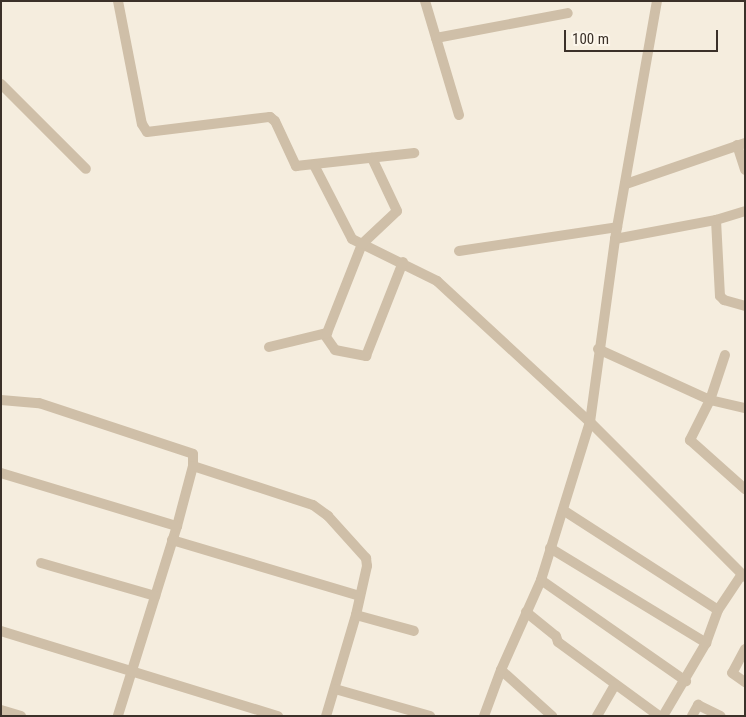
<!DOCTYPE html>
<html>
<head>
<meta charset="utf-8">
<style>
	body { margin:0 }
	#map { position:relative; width:746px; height:717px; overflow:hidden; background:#f5edde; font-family:"Roboto Condensed",sans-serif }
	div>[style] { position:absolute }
	.street>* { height:10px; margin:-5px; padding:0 5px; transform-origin:5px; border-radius:5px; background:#cfbfa8 }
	span { translate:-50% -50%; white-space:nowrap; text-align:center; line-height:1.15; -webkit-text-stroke:4px #fcf6eb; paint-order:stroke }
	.frame { position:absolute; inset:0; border:2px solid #3b3129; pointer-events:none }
	.scale { position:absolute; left:564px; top:30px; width:154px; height:22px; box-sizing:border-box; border:2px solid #3b3129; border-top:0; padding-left:6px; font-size:15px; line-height:18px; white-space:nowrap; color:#3b3129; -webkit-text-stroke:4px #fcf6eb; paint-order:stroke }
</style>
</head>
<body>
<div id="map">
	<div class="street">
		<div style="left:118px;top:1px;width:125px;rotate:79deg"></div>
		<div style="left:142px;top:124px;width:9px;rotate:58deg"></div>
		<div style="left:147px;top:132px;width:124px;rotate:-7deg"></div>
		<div style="left:270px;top:117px;width:6px;rotate:39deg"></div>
		<div style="left:275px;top:121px;width:50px;rotate:65deg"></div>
		<div style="left:296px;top:166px;width:119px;rotate:-6.3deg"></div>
		<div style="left:425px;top:1px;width:119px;rotate:73.4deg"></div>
		<div style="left:436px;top:38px;width:134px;rotate:-10.7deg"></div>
		<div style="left:1px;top:84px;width:120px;rotate:45deg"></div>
		<div style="left:737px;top:145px;width:26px;rotate:72deg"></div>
		<div style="left:314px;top:165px;width:83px;rotate:62.8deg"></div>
		<div style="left:352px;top:239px;width:95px;rotate:26.3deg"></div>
		<div style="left:437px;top:281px;width:208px;rotate:42.7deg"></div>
		<div style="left:590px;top:422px;width:219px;rotate:45deg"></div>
		<div style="left:626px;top:184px;width:126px;rotate:-19deg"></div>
		<div style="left:716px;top:220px;width:76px;rotate:87deg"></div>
		<div style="left:720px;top:296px;width:6px;rotate:45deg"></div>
		<div style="left:724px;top:300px;width:22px;rotate:16deg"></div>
		<div style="left:615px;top:239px;width:103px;rotate:-10.7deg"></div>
		<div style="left:716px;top:220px;width:30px;rotate:-17deg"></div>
		<div style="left:459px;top:251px;width:160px;rotate:-8.6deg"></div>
		<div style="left:324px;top:334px;width:19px;rotate:55deg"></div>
		<div style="left:335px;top:350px;width:32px;rotate:11deg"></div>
		<div style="left:366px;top:356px;width:101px;rotate:-68.5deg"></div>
		<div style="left:269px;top:347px;width:60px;rotate:-13.6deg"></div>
		<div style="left:327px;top:333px;width:96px;rotate:-68.5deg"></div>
		<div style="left:362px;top:244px;width:48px;rotate:-43.3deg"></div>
		<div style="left:397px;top:211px;width:59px;rotate:-115.3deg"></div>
		<div style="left:598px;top:349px;width:123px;rotate:24.5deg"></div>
		<div style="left:710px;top:400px;width:36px;rotate:13deg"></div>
		<div style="left:725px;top:355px;width:47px;rotate:108.4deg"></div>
		<div style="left:710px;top:400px;width:45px;rotate:116.6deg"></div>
		<div style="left:690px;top:440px;width:74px;rotate:41.7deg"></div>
		<div style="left:1px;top:400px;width:38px;rotate:5deg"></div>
		<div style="left:39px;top:403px;width:162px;rotate:18.3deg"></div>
		<div style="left:193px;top:454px;width:12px;rotate:90deg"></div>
		<div style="left:193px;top:466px;width:62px;rotate:104.9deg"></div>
		<div style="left:177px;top:526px;width:199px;rotate:107.3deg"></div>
		<div style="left:193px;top:466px;width:126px;rotate:18deg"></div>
		<div style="left:313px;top:505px;width:19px;rotate:36deg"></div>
		<div style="left:328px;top:516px;width:57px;rotate:47.9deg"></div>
		<div style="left:366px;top:558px;width:8px;rotate:83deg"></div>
		<div style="left:367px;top:566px;width:50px;rotate:102.7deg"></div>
		<div style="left:356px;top:615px;width:105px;rotate:106.5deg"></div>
		<div style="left:1px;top:473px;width:184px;rotate:16.8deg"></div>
		<div style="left:563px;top:510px;width:184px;rotate:32.8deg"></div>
		<div style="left:172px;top:540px;width:196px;rotate:16.6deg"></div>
		<div style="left:550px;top:548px;width:183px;rotate:31.3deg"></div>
		<div style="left:41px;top:563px;width:119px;rotate:16.1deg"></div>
		<div style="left:541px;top:580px;width:177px;rotate:34.9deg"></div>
		<div style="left:526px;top:612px;width:38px;rotate:39deg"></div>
		<div style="left:556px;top:636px;width:6px;rotate:72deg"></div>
		<div style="left:558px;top:642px;width:125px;rotate:36.2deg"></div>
		<div style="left:356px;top:615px;width:60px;rotate:15.4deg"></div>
		<div style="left:1px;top:631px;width:290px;rotate:17.1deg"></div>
		<div style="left:745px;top:649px;width:27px;rotate:118deg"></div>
		<div style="left:732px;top:673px;width:16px;rotate:35deg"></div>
		<div style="left:501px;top:670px;width:69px;rotate:42deg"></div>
		<div style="left:335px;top:689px;width:99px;rotate:15.9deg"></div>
		<div style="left:1px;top:710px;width:21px;rotate:17deg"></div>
		<div style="left:484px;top:716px;width:49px;rotate:-69.7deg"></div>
		<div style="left:501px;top:670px;width:98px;rotate:-66deg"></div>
		<div style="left:541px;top:580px;width:165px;rotate:-72.8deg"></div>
		<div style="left:590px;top:422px;width:185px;rotate:-82.2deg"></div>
		<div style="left:615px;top:239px;width:242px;rotate:-80deg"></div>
		<div style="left:597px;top:716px;width:36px;rotate:-60deg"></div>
		<div style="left:663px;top:716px;width:85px;rotate:-59.5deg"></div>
		<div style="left:706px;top:643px;width:35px;rotate:-70deg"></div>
		<div style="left:718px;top:610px;width:43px;rotate:-56.3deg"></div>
		<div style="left:692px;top:716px;width:13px;rotate:-61deg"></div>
		<div style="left:698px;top:705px;width:25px;rotate:26deg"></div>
	</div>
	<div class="frame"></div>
	<div class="scale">100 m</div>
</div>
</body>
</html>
